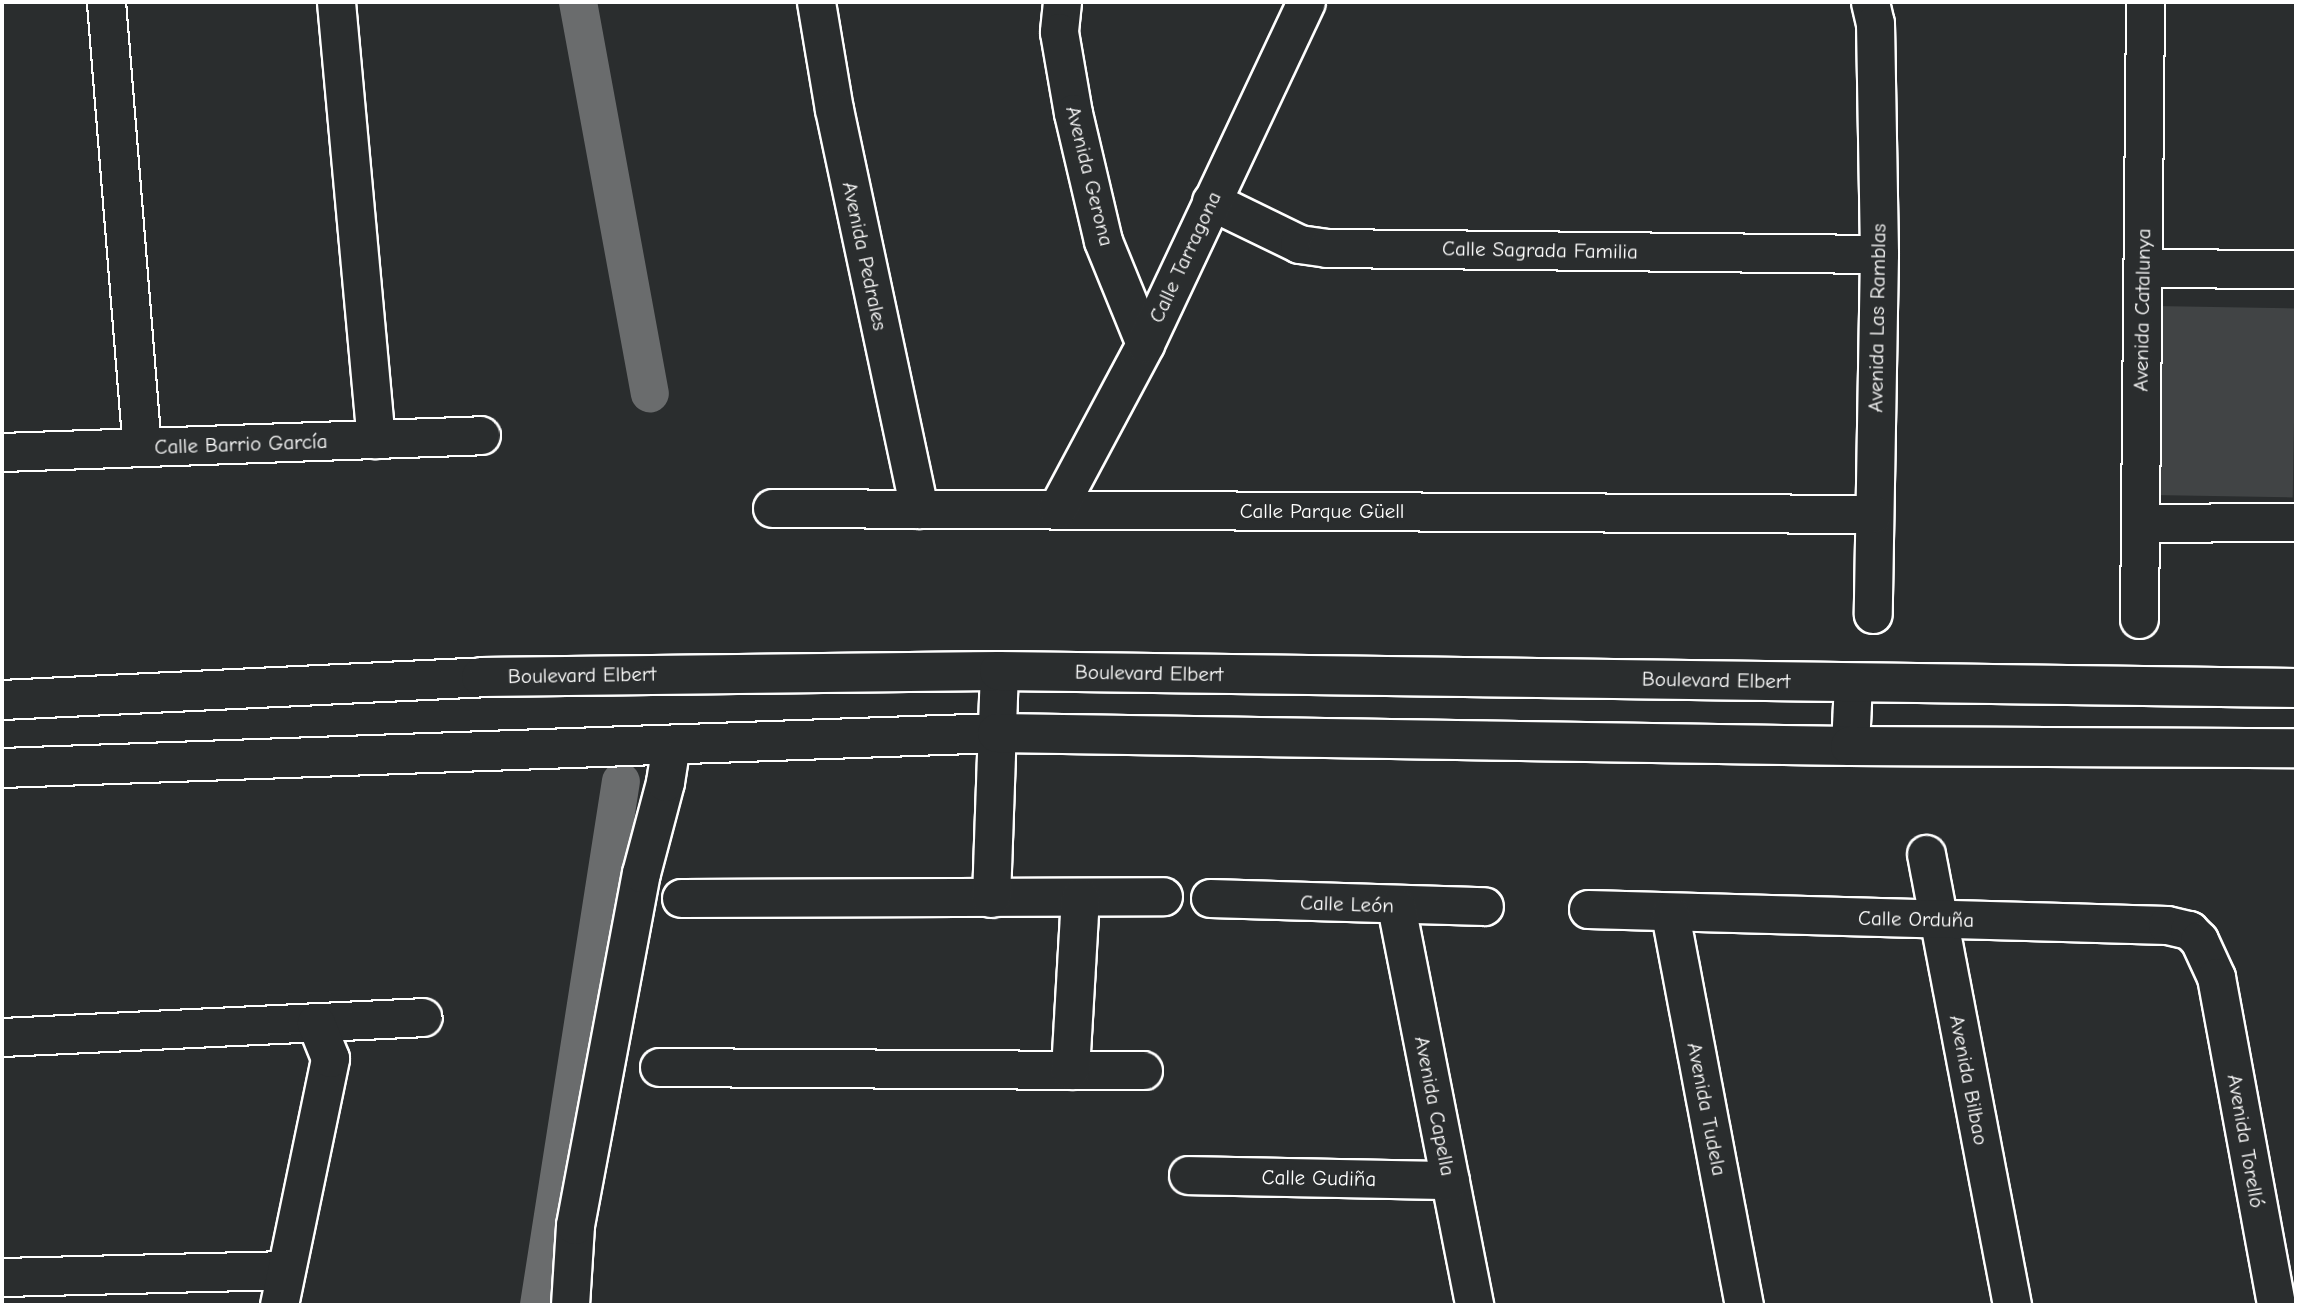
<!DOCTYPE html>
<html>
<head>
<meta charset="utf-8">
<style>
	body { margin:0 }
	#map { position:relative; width:2298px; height:1307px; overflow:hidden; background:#2a2d2e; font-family:"Comic Neue",sans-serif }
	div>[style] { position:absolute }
	.green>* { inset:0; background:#414445; transform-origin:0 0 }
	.canal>* { height:38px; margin:-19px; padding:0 19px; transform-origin:19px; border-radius:19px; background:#6a6c6d }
	.roads { filter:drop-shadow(2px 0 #fff) drop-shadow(-2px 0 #fff) drop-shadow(0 2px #fff) drop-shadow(0 -2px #fff) }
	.street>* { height:37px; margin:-18.5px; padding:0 18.5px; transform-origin:18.5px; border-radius:18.5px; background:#2a2d2e }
	.secondary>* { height:38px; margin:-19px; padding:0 19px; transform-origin:19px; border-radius:19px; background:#2a2d2e }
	span { translate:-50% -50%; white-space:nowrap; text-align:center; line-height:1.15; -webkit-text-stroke:5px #2a2d2e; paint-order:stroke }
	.street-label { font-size:21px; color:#fff }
	.frame { position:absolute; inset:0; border:4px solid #fff; pointer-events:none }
</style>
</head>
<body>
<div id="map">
	<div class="green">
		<div style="left:2155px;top:306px;width:141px;height:189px;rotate:1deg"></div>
	</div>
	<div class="canal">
		<div style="left:578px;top:2px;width:398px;rotate:79.6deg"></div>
		<div style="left:539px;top:1305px;width:530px;rotate:-81.11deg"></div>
	</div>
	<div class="roads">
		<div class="street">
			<div style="left:106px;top:2px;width:446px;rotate:85.4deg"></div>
			<div style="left:336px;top:2px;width:439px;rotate:84.8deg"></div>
			<div style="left:816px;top:2px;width:109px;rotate:80.5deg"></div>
			<div style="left:834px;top:109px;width:409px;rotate:78deg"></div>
			<div style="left:1062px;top:2px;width:30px;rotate:96deg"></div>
			<div style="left:1059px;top:32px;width:82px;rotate:80.2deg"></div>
			<div style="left:1073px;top:113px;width:131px;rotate:76.8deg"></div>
			<div style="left:1103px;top:241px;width:111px;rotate:67.8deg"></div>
			<div style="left:1870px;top:2px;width:22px;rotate:77deg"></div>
			<div style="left:1875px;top:23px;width:231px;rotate:89deg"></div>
			<div style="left:1879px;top:254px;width:360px;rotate:91deg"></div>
			<div style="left:1211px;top:201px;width:98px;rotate:26deg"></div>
			<div style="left:1299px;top:244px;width:27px;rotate:8deg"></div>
			<div style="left:1326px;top:248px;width:553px;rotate:0.62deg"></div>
			<div style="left:2143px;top:268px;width:153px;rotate:0.4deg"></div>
			<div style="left:2px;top:452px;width:479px;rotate:-2deg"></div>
			<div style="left:772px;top:508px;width:1101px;rotate:0.31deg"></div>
			<div style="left:1057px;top:509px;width:187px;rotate:-61.9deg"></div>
			<div style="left:1145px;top:344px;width:378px;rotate:-64.8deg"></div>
			<div style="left:2140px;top:523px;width:156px;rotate:-0.4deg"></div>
			<div style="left:2139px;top:619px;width:617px;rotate:-89.44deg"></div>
			<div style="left:1850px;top:746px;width:64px;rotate:-87.3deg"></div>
			<div style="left:1926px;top:854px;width:459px;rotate:79.2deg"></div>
			<div style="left:681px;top:898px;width:482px;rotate:-0.2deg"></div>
			<div style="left:991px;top:898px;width:227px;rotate:-88deg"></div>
			<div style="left:1210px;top:898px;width:274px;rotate:1.7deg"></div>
			<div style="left:1396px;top:906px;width:407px;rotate:78.9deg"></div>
			<div style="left:1588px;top:909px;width:579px;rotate:1.58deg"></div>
			<div style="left:2167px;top:925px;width:23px;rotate:13deg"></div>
			<div style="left:2189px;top:930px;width:14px;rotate:45deg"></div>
			<div style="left:2199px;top:940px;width:41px;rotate:65.3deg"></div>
			<div style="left:2216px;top:977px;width:333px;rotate:79.6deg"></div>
			<div style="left:1670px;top:914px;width:398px;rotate:79.3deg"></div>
			<div style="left:2px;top:1037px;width:421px;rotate:-2.7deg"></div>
			<div style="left:659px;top:1067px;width:484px;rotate:0.4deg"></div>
			<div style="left:1070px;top:1070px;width:173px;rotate:-86.7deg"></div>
			<div style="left:1188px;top:1175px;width:262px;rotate:1.1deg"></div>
			<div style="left:2px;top:1277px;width:282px;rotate:-1.4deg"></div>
			<div style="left:279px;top:1305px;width:252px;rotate:-78.3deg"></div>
			<div style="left:330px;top:1058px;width:38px;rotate:-112deg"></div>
			<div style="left:570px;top:1305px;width:80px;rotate:-86.4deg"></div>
			<div style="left:575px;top:1225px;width:358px;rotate:-79.4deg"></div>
			<div style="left:641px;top:873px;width:94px;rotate:-75.2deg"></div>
			<div style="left:665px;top:782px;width:38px;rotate:-81deg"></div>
		</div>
		<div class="secondary">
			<div style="left:2px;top:700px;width:480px;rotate:-2.7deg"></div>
			<div style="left:481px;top:677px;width:518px;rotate:-0.66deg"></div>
			<div style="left:999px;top:671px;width:1297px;rotate:0.75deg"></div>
			<div style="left:2px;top:768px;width:996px;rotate:-2.01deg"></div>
			<div style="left:997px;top:733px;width:853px;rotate:0.87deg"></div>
			<div style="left:1850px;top:746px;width:446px;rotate:0.3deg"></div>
		</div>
	</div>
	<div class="street-label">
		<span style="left:1090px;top:176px;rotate:76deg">Avenida Gerona</span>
		<span style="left:1540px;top:250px;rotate:1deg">Calle Sagrada Familia</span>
		<span style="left:865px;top:256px;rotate:78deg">Avenida Pedrales</span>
		<span style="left:1185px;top:257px;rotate:-65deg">Calle Tarragona</span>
		<span style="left:2142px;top:310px;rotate:-89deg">Avenida Catalunya</span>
		<span style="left:1877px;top:318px;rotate:-89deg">Avenida Las Ramblas</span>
		<span style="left:241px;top:444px;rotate:-2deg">Calle Barrio García</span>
		<span style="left:1322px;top:511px">Calle Parque Güell</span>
		<span style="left:1149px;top:673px;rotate:1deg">Boulevard Elbert</span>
		<span style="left:582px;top:675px;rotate:-1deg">Boulevard Elbert</span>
		<span style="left:1716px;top:680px;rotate:1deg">Boulevard Elbert</span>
		<span style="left:1347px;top:904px;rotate:2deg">Calle León</span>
		<span style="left:1916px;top:919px;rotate:1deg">Calle Orduña</span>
		<span style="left:1969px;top:1080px;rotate:79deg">Avenida Bilbao</span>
		<span style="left:1435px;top:1106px;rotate:79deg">Avenida Capella</span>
		<span style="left:1707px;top:1109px;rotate:79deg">Avenida Tudela</span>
		<span style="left:2246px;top:1141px;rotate:80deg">Avenida Torelló</span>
		<span style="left:1319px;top:1178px;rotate:1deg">Calle Gudiña</span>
	</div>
	<div class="frame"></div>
</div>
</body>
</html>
